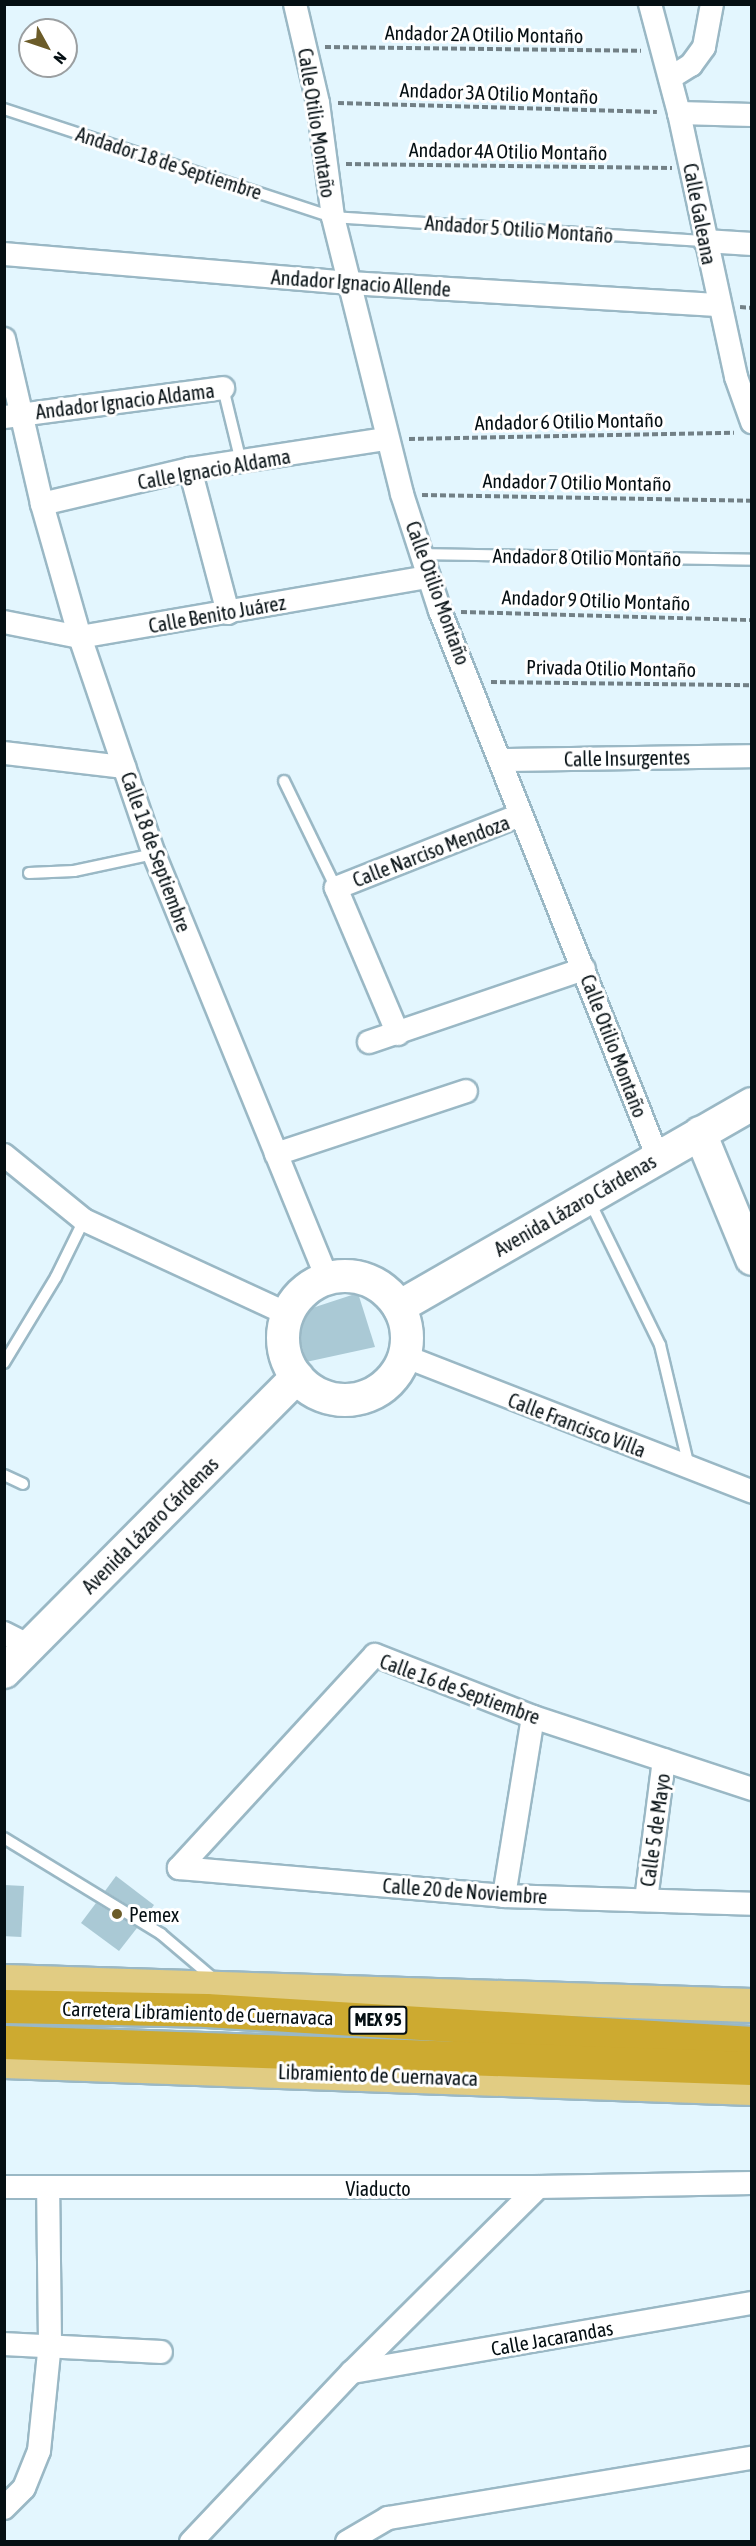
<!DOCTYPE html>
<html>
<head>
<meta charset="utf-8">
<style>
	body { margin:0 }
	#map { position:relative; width:756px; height:2546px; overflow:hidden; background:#e3f6fe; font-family:"Asap Condensed",sans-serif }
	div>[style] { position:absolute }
	.building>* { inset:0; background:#aac9d5; transform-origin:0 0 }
	.path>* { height:4px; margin-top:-2px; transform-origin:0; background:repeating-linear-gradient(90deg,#728086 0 6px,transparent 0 9px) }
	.roads { filter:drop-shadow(2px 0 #9ab8c5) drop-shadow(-2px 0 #9ab8c5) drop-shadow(0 2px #9ab8c5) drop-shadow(0 -2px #9ab8c5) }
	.lane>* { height:10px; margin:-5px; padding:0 5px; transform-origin:5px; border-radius:5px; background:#fff }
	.street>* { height:22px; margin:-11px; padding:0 11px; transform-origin:11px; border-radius:11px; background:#fff }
	.secondary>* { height:32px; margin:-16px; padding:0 16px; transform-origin:16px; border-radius:16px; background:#fff }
	.secondary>.ring { margin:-16px; padding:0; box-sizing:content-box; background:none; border:32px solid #fff; border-radius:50% }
	.primary>* { height:33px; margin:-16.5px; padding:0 16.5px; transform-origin:16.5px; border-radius:16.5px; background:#e1cc83 }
	.highway>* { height:33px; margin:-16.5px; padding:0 16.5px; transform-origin:16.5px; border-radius:16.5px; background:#cdaa30 }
	.dots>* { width:16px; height:16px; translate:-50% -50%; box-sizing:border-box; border:3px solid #fff; border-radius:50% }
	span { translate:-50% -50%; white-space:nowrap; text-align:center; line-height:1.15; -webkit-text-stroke:6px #fff; paint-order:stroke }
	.shield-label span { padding:2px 4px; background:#fff; border:2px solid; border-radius:4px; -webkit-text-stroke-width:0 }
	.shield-label { font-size:18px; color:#050f13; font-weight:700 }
	.street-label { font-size:20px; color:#050f13 }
	.poi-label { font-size:20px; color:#050f13 }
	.left { translate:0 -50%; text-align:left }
	.frame { position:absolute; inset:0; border:6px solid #050f13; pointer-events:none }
	.north { position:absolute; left:18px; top:18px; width:60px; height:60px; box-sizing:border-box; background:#fff; border:2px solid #9b9fa1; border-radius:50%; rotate:130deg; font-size:16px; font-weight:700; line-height:24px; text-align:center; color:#050f13 }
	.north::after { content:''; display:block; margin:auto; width:21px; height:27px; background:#6c5c29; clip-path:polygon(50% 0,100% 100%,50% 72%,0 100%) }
</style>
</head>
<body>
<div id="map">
	<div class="building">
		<div style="clip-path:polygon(358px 1293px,375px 1347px,306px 1362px,296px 1324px,300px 1312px)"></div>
		<div style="clip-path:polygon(116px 1876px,154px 1905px,146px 1916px,105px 1891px)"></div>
		<div style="left:4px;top:1885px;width:20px;height:51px;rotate:3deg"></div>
		<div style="clip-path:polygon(96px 1903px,137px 1928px,119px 1951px,81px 1923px)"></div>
	</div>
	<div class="path">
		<div style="left:325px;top:47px;width:316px;rotate:0.7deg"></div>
		<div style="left:338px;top:103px;width:319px;rotate:1.6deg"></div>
		<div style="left:346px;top:164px;width:326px;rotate:0.7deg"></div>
		<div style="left:740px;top:307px;width:12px;rotate:5deg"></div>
		<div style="left:409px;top:439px;width:325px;rotate:-1.1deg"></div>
		<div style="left:422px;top:495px;width:330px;rotate:1deg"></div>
		<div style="left:461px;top:612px;width:291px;rotate:1.6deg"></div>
		<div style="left:491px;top:682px;width:261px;rotate:0.7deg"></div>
	</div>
	<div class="roads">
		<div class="lane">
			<div style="left:4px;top:109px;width:346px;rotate:18.2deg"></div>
			<div style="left:333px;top:217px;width:373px;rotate:3.7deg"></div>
			<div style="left:223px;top:388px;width:76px;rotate:76.3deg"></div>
			<div style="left:422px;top:554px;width:330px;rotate:1deg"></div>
			<div style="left:284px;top:781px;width:119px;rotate:64.1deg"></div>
			<div style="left:29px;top:873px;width:45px;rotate:-2.5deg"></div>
			<div style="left:74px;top:871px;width:82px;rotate:-12deg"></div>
			<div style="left:589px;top:1200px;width:161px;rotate:63.9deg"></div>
			<div style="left:660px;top:1345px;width:125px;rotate:76.6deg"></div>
			<div style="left:4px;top:1363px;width:100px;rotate:-58.8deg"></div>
			<div style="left:56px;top:1277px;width:64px;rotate:-63.8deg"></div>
			<div style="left:4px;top:1475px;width:21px;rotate:25deg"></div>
			<div style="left:4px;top:1838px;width:184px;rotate:31.4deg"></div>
			<div style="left:161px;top:1934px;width:70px;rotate:40.3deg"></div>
		</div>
		<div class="street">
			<div style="left:295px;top:4px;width:102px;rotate:76.9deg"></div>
			<div style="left:318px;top:103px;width:115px;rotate:82.5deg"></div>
			<div style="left:333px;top:217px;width:285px;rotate:76deg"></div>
			<div style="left:402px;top:494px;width:123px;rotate:72deg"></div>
			<div style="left:440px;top:611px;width:589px;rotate:68.27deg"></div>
			<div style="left:650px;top:4px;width:113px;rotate:75.1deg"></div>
			<div style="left:679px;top:113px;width:270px;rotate:77.8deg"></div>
			<div style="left:736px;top:377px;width:48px;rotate:70.4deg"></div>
			<div style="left:670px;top:78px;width:25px;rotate:-32deg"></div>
			<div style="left:691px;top:65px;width:22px;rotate:-54deg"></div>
			<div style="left:704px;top:47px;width:44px;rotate:-79.5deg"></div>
			<div style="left:679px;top:113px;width:73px;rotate:1.6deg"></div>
			<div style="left:705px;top:241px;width:47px;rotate:3.7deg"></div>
			<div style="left:4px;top:254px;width:345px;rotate:4.8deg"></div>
			<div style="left:348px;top:283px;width:371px;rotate:3.4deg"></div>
			<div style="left:4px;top:339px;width:169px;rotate:77deg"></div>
			<div style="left:42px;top:504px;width:138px;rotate:74.1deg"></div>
			<div style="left:80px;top:637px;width:229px;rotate:71.2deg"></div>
			<div style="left:154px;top:854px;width:458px;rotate:67.8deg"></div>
			<div style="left:4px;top:417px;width:221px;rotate:-7.5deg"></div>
			<div style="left:190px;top:469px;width:149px;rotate:75.2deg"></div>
			<div style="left:42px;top:504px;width:152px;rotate:-13.3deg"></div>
			<div style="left:190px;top:469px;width:199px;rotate:-8.7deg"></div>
			<div style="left:4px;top:622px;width:77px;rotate:11.2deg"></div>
			<div style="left:80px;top:637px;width:354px;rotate:-9.8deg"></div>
			<div style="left:4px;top:753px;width:121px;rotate:6.7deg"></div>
			<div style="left:502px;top:760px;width:250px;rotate:-0.9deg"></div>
			<div style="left:398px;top:1034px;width:159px;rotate:-113deg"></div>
			<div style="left:336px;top:888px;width:198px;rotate:-21.6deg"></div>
			<div style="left:369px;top:1042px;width:227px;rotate:-18.8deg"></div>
			<div style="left:276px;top:1154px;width:200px;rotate:-18.3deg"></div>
			<div style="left:4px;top:1155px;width:103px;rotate:39.1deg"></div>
			<div style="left:84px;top:1220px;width:224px;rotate:24.8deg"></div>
			<div style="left:404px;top:1356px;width:374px;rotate:21.3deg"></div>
			<div style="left:4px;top:1633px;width:29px;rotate:27deg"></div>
			<div style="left:179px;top:1868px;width:289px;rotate:-47.4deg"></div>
			<div style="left:375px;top:1655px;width:170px;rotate:21.4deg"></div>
			<div style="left:533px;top:1717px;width:231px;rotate:18.2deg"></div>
			<div style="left:179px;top:1868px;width:326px;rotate:4.9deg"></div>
			<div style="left:504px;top:1896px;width:248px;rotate:1.8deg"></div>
			<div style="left:504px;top:1896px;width:181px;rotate:-80.8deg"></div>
			<div style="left:646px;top:1900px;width:141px;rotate:-82.7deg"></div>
			<div style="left:4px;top:2187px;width:534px"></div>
			<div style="left:538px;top:2187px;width:214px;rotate:-1.1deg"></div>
			<div style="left:4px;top:2344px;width:157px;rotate:2.9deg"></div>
			<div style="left:352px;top:2372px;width:406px;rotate:-9.8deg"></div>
			<div style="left:4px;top:2508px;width:28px;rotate:-45deg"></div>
			<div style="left:24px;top:2488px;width:40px;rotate:-68deg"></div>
			<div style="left:39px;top:2451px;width:109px;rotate:-84.2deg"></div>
			<div style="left:50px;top:2343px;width:155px;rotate:-90.7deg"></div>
			<div style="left:191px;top:2542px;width:234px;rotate:-46.6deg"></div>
			<div style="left:352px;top:2372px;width:262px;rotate:-44.8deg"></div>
			<div style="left:347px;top:2542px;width:48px;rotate:-30.3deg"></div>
			<div style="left:388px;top:2518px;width:369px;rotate:-9.4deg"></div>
		</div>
		<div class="secondary">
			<div style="left:700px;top:1133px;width:136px;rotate:67.6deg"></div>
			<div class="ring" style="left:283px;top:1276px;width:92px;height:92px"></div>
			<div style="left:399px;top:1307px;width:407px;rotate:-29.9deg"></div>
			<div style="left:4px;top:1672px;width:416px;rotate:-45.2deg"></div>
		</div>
		<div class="primary">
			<div style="left:4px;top:1981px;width:748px;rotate:1.84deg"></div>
			<div style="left:4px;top:2061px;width:748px;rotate:2.07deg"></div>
		</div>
		<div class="highway">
			<div style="left:4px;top:2006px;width:202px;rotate:1.1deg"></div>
			<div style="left:206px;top:2010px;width:547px;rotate:3.46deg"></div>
			<div style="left:4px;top:2042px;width:748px;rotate:1.99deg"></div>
		</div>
	</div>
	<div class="dots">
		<div style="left:117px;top:1914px;background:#6c5c29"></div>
	</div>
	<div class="shield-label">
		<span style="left:378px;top:2020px">MEX 95</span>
	</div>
	<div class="street-label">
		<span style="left:484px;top:34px;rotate:1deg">Andador 2A Otilio Montaño</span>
		<span style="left:499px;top:93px;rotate:2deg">Andador 3A Otilio Montaño</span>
		<span style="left:317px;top:123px;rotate:81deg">Calle Otilio Montaño</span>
		<span style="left:508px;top:151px;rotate:1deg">Andador 4A Otilio Montaño</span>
		<span style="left:169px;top:163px;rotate:18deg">Andador 18 de Septiembre</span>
		<span style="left:700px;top:214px;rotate:79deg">Calle Galeana</span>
		<span style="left:519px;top:229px;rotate:4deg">Andador 5 Otilio Montaño</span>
		<span style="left:361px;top:283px;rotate:4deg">Andador Ignacio Allende</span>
		<span style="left:125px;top:401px;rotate:-7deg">Andador Ignacio Aldama</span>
		<span style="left:569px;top:421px;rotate:-1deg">Andador 6 Otilio Montaño</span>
		<span style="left:214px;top:469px;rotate:-10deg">Calle Ignacio Aldama</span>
		<span style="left:577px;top:482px;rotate:1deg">Andador 7 Otilio Montaño</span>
		<span style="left:587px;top:557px;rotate:1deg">Andador 8 Otilio Montaño</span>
		<span style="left:438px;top:593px;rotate:70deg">Calle Otilio Montaño</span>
		<span style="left:596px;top:600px;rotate:2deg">Andador 9 Otilio Montaño</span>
		<span style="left:217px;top:614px;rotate:-10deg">Calle Benito Juárez</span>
		<span style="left:611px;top:668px;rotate:1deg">Privada Otilio Montaño</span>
		<span style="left:627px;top:758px;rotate:-1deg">Calle Insurgentes</span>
		<span style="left:431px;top:851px;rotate:-21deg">Calle Narciso Mendoza</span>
		<span style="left:156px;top:852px;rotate:70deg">Calle 18 de Septiembre</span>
		<span style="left:614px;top:1046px;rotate:69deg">Calle Otilio Montaño</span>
		<span style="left:575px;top:1205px;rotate:-30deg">Avenida Lázaro Cárdenas</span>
		<span style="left:577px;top:1425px;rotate:21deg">Calle Francisco Villa</span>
		<span style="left:150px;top:1525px;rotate:-45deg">Avenida Lázaro Cárdenas</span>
		<span style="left:460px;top:1689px;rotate:20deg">Calle 16 de Septiembre</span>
		<span style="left:655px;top:1830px;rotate:-82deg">Calle 5 de Mayo</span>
		<span style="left:465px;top:1891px;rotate:4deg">Calle 20 de Noviembre</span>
		<span style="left:198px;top:2013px;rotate:2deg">Carretera Libramiento de Cuernavaca</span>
		<span style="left:378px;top:2075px;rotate:2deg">Libramiento de Cuernavaca</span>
		<span style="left:378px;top:2188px">Viaducto</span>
		<span style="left:552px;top:2338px;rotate:-10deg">Calle Jacarandas</span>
	</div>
	<div class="poi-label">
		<span class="left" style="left:129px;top:1914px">Pemex</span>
	</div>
	<div class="frame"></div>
	<div class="north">N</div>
</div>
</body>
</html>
